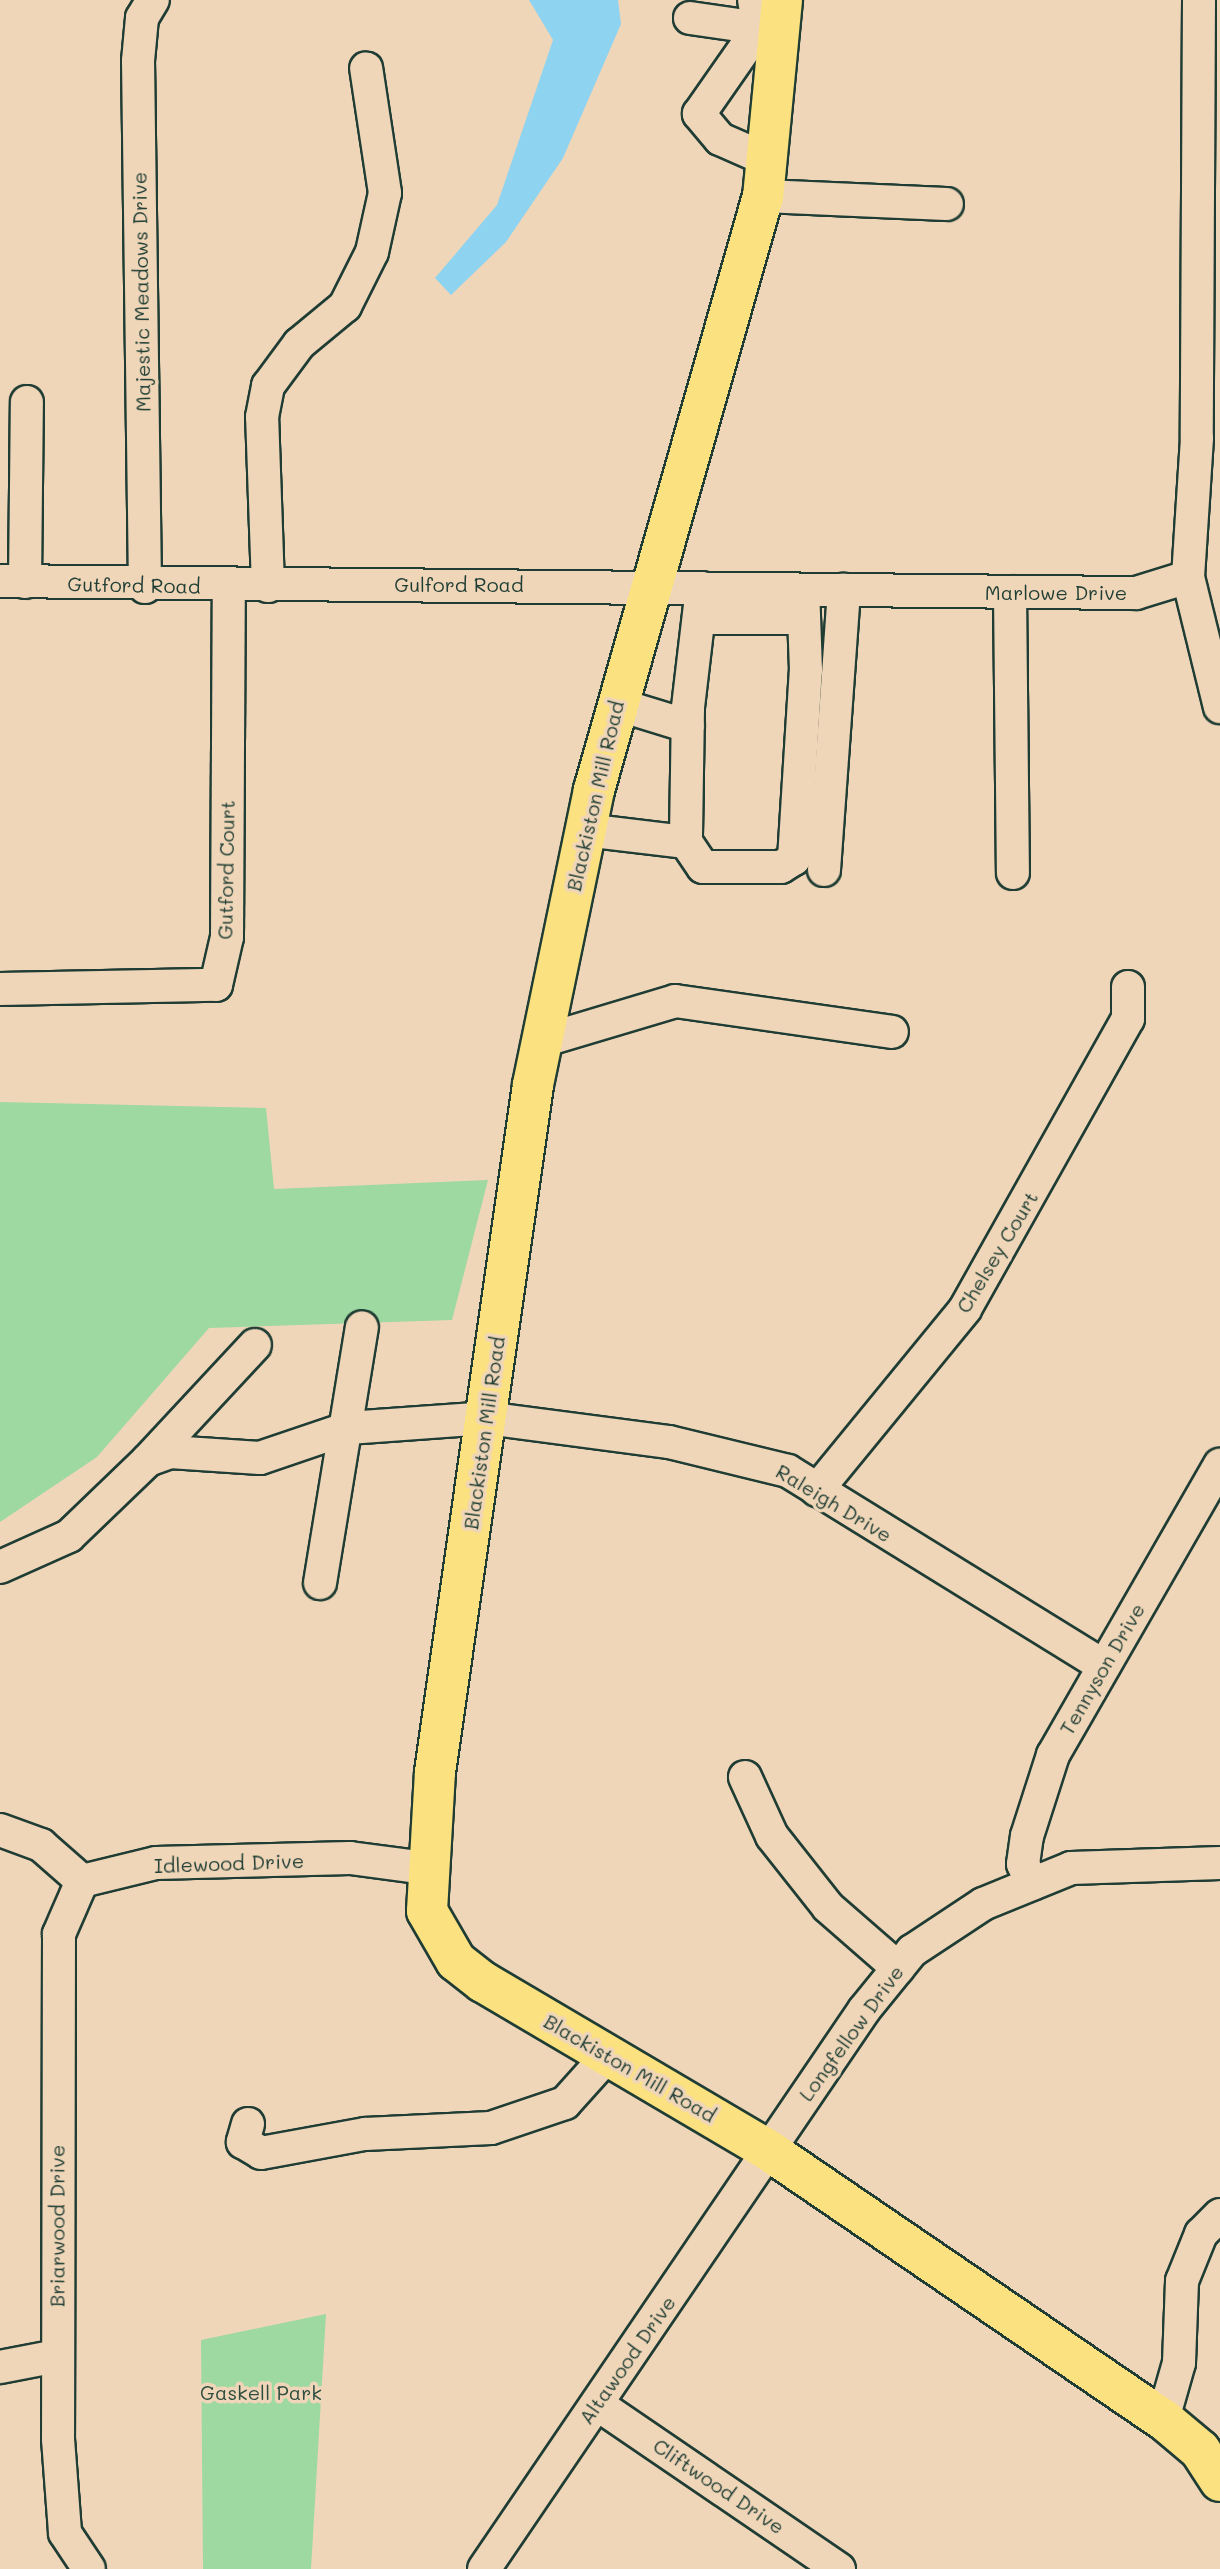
<!DOCTYPE html>
<html>
<head>
<meta charset="utf-8">
<style>
	body { margin:0 }
	#map { position:relative; width:1220px; height:2569px; overflow:hidden; background:#f0d6b8; font-family:Mali,sans-serif }
	div>[style] { position:absolute }
	.green>* { inset:0; background:#9dd9a1 }
	.water>* { inset:0; background:#8ed3f0 }
	.roads { filter:drop-shadow(2px 0 #1f3d34) drop-shadow(-2px 0 #1f3d34) drop-shadow(0 2px #1f3d34) drop-shadow(0 -2px #1f3d34) }
	.minor>* { height:32px; margin:-16px; padding:0 16px; transform-origin:16px; border-radius:16px; background:#f0d6b8 }
	.major>* { height:40px; margin:-20px; padding:0 20px; transform-origin:20px; border-radius:20px; background:#fbe180 }
	span { translate:-50% -50%; white-space:nowrap; text-align:center; line-height:1.15; -webkit-text-stroke:7px #f0d6b8; paint-order:stroke }
	.street-label { font-size:20px; color:#1f3d34 }
	.park-label { font-size:20px; color:#2c4d3f }
</style>
</head>
<body>
<div id="map">
	<div class="green">
		<div style="clip-path:polygon(0 1102px,266px 1108px,274px 1189px,488px 1180px,452px 1320px,209px 1328px,97px 1457px,0 1522px)"></div>
		<div style="clip-path:polygon(326px 2314px,311px 2569px,203px 2569px,201px 2340px)"></div>
	</div>
	<div class="water">
		<div style="clip-path:polygon(529px 0,618px 0,621px 24px,563px 158px,506px 242px,451px 295px,435px 278px,497px 205px,553px 40px)"></div>
	</div>
	<div class="roads">
		<div class="minor">
			<div style="left:1199px;top:0;width:438px;rotate:90.3deg"></div>
			<div style="left:1197px;top:438px;width:139px;rotate:93.7deg"></div>
			<div style="left:1188px;top:577px;width:134px;rotate:76.2deg"></div>
			<div style="left:690px;top:18px;width:70px;rotate:8.2deg"></div>
			<div style="left:759px;top:28px;width:28px;rotate:-100deg"></div>
			<div style="left:768px;top:160px;width:52px;rotate:-156.4deg"></div>
			<div style="left:720px;top:139px;width:33px;rotate:-130deg"></div>
			<div style="left:699px;top:114px;width:105px;rotate:-55.1deg"></div>
			<div style="left:759px;top:28px;width:21px;rotate:11deg"></div>
			<div style="left:763px;top:196px;width:184px;rotate:2.5deg"></div>
			<div style="left:0;top:581px;width:1136px;rotate:0.61deg"></div>
			<div style="left:1136px;top:593px;width:54px;rotate:-17.1deg"></div>
			<div style="left:25px;top:582px;width:180px;rotate:-89.4deg"></div>
			<div style="left:268px;top:586px;width:169px;rotate:-92deg"></div>
			<div style="left:262px;top:417px;width:32px;rotate:-79deg"></div>
			<div style="left:268px;top:386px;width:52px;rotate:-53.6deg"></div>
			<div style="left:299px;top:344px;width:60px;rotate:-39.6deg"></div>
			<div style="left:345px;top:306px;width:60px;rotate:-63.4deg"></div>
			<div style="left:372px;top:252px;width:60px;rotate:-77.6deg"></div>
			<div style="left:385px;top:193px;width:126px;rotate:-98.6deg"></div>
			<div style="left:145px;top:587px;width:526px;rotate:-90.76deg"></div>
			<div style="left:138px;top:61px;width:43px;rotate:-84.7deg"></div>
			<div style="left:142px;top:18px;width:21px;rotate:-59deg"></div>
			<div style="left:702px;top:588px;width:121px;rotate:96.7deg"></div>
			<div style="left:688px;top:708px;width:134px;rotate:90.9deg"></div>
			<div style="left:686px;top:842px;width:30px;rotate:56deg"></div>
			<div style="left:703px;top:867px;width:78px"></div>
			<div style="left:781px;top:867px;width:15px;rotate:-32deg"></div>
			<div style="left:794px;top:859px;width:189px;rotate:-86.4deg"></div>
			<div style="left:806px;top:670px;width:80px;rotate:-92.1deg"></div>
			<div style="left:1010px;top:592px;width:281px;rotate:89.4deg"></div>
			<div style="left:699px;top:618px;width:105px"></div>
			<div style="left:616px;top:704px;width:75px;rotate:17deg"></div>
			<div style="left:585px;top:830px;width:102px;rotate:6.8deg"></div>
			<div style="left:824px;top:870px;width:281px;rotate:-85.9deg"></div>
			<div style="left:0;top:989px;width:216px;rotate:-1.1deg"></div>
			<div style="left:216px;top:985px;width:49px;rotate:-77.1deg"></div>
			<div style="left:227px;top:937px;width:351px;rotate:-89.7deg"></div>
			<div style="left:542px;top:1041px;width:139px;rotate:-16.7deg"></div>
			<div style="left:675px;top:1001px;width:219px;rotate:8.1deg"></div>
			<div style="left:148px;top:1460px;width:157px;rotate:-47.1deg"></div>
			<div style="left:817px;top:1490px;width:234px;rotate:-50.7deg"></div>
			<div style="left:965px;top:1309px;width:333px;rotate:-60.7deg"></div>
			<div style="left:1128px;top:1019px;width:32px;rotate:-90deg"></div>
			<div style="left:0;top:1567px;width:76px;rotate:-24.2deg"></div>
			<div style="left:69px;top:1536px;width:110px;rotate:-43.9deg"></div>
			<div style="left:148px;top:1460px;width:23px;rotate:-20deg"></div>
			<div style="left:170px;top:1452px;width:90px;rotate:3.8deg"></div>
			<div style="left:260px;top:1458px;width:93px;rotate:-18.8deg"></div>
			<div style="left:348px;top:1428px;width:138px;rotate:-4.1deg"></div>
			<div style="left:486px;top:1418px;width:185px;rotate:7.5deg"></div>
			<div style="left:669px;top:1442px;width:122px;rotate:13.7deg"></div>
			<div style="left:788px;top:1471px;width:371px;rotate:31.7deg"></div>
			<div style="left:320px;top:1583px;width:259px;rotate:-80.7deg"></div>
			<div style="left:745px;top:1777px;width:65px;rotate:65.4deg"></div>
			<div style="left:772px;top:1836px;width:90px;rotate:51.7deg"></div>
			<div style="left:828px;top:1907px;width:93px;rotate:41.1deg"></div>
			<div style="left:0;top:1830px;width:44px;rotate:20.1deg"></div>
			<div style="left:41px;top:1845px;width:55px;rotate:41.3deg"></div>
			<div style="left:82px;top:1881px;width:76px;rotate:-13.7deg"></div>
			<div style="left:156px;top:1863px;width:194px;rotate:-1.5deg"></div>
			<div style="left:350px;top:1858px;width:77px;rotate:7.5deg"></div>
			<div style="left:82px;top:1881px;width:58px;rotate:113.5deg"></div>
			<div style="left:59px;top:1934px;width:505px;rotate:90.11deg"></div>
			<div style="left:58px;top:2439px;width:94px;rotate:85.7deg"></div>
			<div style="left:65px;top:2533px;width:43px;rotate:56.3deg"></div>
			<div style="left:1032px;top:1884px;width:22px;rotate:-114deg"></div>
			<div style="left:1023px;top:1864px;width:28px;rotate:-82deg"></div>
			<div style="left:1027px;top:1836px;width:85px;rotate:-72.2deg"></div>
			<div style="left:1053px;top:1755px;width:335px;rotate:-60.1deg"></div>
			<div style="left:248px;top:2124px;width:19px;rotate:106deg"></div>
			<div style="left:243px;top:2142px;width:21px;rotate:31deg"></div>
			<div style="left:261px;top:2153px;width:106px;rotate:-10.4deg"></div>
			<div style="left:365px;top:2134px;width:126px;rotate:-2.7deg"></div>
			<div style="left:491px;top:2128px;width:78px;rotate:-18.7deg"></div>
			<div style="left:565px;top:2103px;width:64px;rotate:-48.1deg"></div>
			<div style="left:0;top:2367px;width:58px;rotate:-10.9deg"></div>
			<div style="left:597px;top:2404px;width:293px;rotate:34.3deg"></div>
			<div style="left:1163px;top:2419px;width:58px;rotate:-74.1deg"></div>
			<div style="left:1179px;top:2363px;width:82px;rotate:-87.9deg"></div>
			<div style="left:1182px;top:2281px;width:51px;rotate:-68deg"></div>
			<div style="left:1201px;top:2234px;width:27px;rotate:-45deg"></div>
			<div style="left:484px;top:2569px;width:676px;rotate:-55.79deg"></div>
			<div style="left:864px;top:2010px;width:76px;rotate:-50.9deg"></div>
			<div style="left:912px;top:1951px;width:85px;rotate:-33.5deg"></div>
			<div style="left:983px;top:1904px;width:95px;rotate:-22.2deg"></div>
			<div style="left:1071px;top:1868px;width:149px;rotate:-1.9deg"></div>
		</div>
		<div class="major">
			<div style="left:782px;top:0;width:197px;rotate:95.5deg"></div>
			<div style="left:763px;top:196px;width:618px;rotate:105.88deg"></div>
			<div style="left:594px;top:790px;width:301px;rotate:101.7deg"></div>
			<div style="left:533px;top:1085px;width:694px;rotate:98.12deg"></div>
			<div style="left:435px;top:1772px;width:139px;rotate:93.3deg"></div>
			<div style="left:427px;top:1911px;width:58px;rotate:59.9deg"></div>
			<div style="left:456px;top:1961px;width:34px;rotate:38deg"></div>
			<div style="left:483px;top:1982px;width:331px;rotate:30.5deg"></div>
			<div style="left:768px;top:2150px;width:478px;rotate:34.3deg"></div>
			<div style="left:1163px;top:2419px;width:48px;rotate:40deg"></div>
			<div style="left:1200px;top:2450px;width:37px;rotate:57deg"></div>
		</div>
	</div>
	<div class="street-label">
		<span style="left:141px;top:292px;rotate:-91deg">Majestic Meadows Drive</span>
		<span style="left:459px;top:584px">Gulford Road</span>
		<span style="left:134px;top:585px;rotate:1deg">Gutford Road</span>
		<span style="left:1056px;top:592px">Marlowe Drive</span>
		<span style="left:595px;top:796px;rotate:-77deg">Blackiston Mill Road</span>
		<span style="left:226px;top:870px;rotate:-89deg">Gutford Court</span>
		<span style="left:997px;top:1252px;rotate:-59deg">Chelsey Court</span>
		<span style="left:484px;top:1433px;rotate:-82deg">Blackiston Mill Road</span>
		<span style="left:834px;top:1503px;rotate:31deg">Raleigh Drive</span>
		<span style="left:1102px;top:1669px;rotate:-60deg">Tennyson Drive</span>
		<span style="left:229px;top:1863px;rotate:-2deg">Idlewood Drive</span>
		<span style="left:851px;top:2033px;rotate:-54deg">Longfellow Drive</span>
		<span style="left:630px;top:2068px;rotate:30deg">Blackiston Mill Road</span>
		<span style="left:57px;top:2226px;rotate:-90deg">Briarwood Drive</span>
		<span style="left:627px;top:2360px;rotate:-55deg">Altawood Drive</span>
		<span style="left:719px;top:2486px;rotate:34deg">Cliftwood Drive</span>
	</div>
	<div class="park-label">
		<span style="left:261px;top:2392px">Gaskell Park</span>
	</div>
</div>
</body>
</html>
